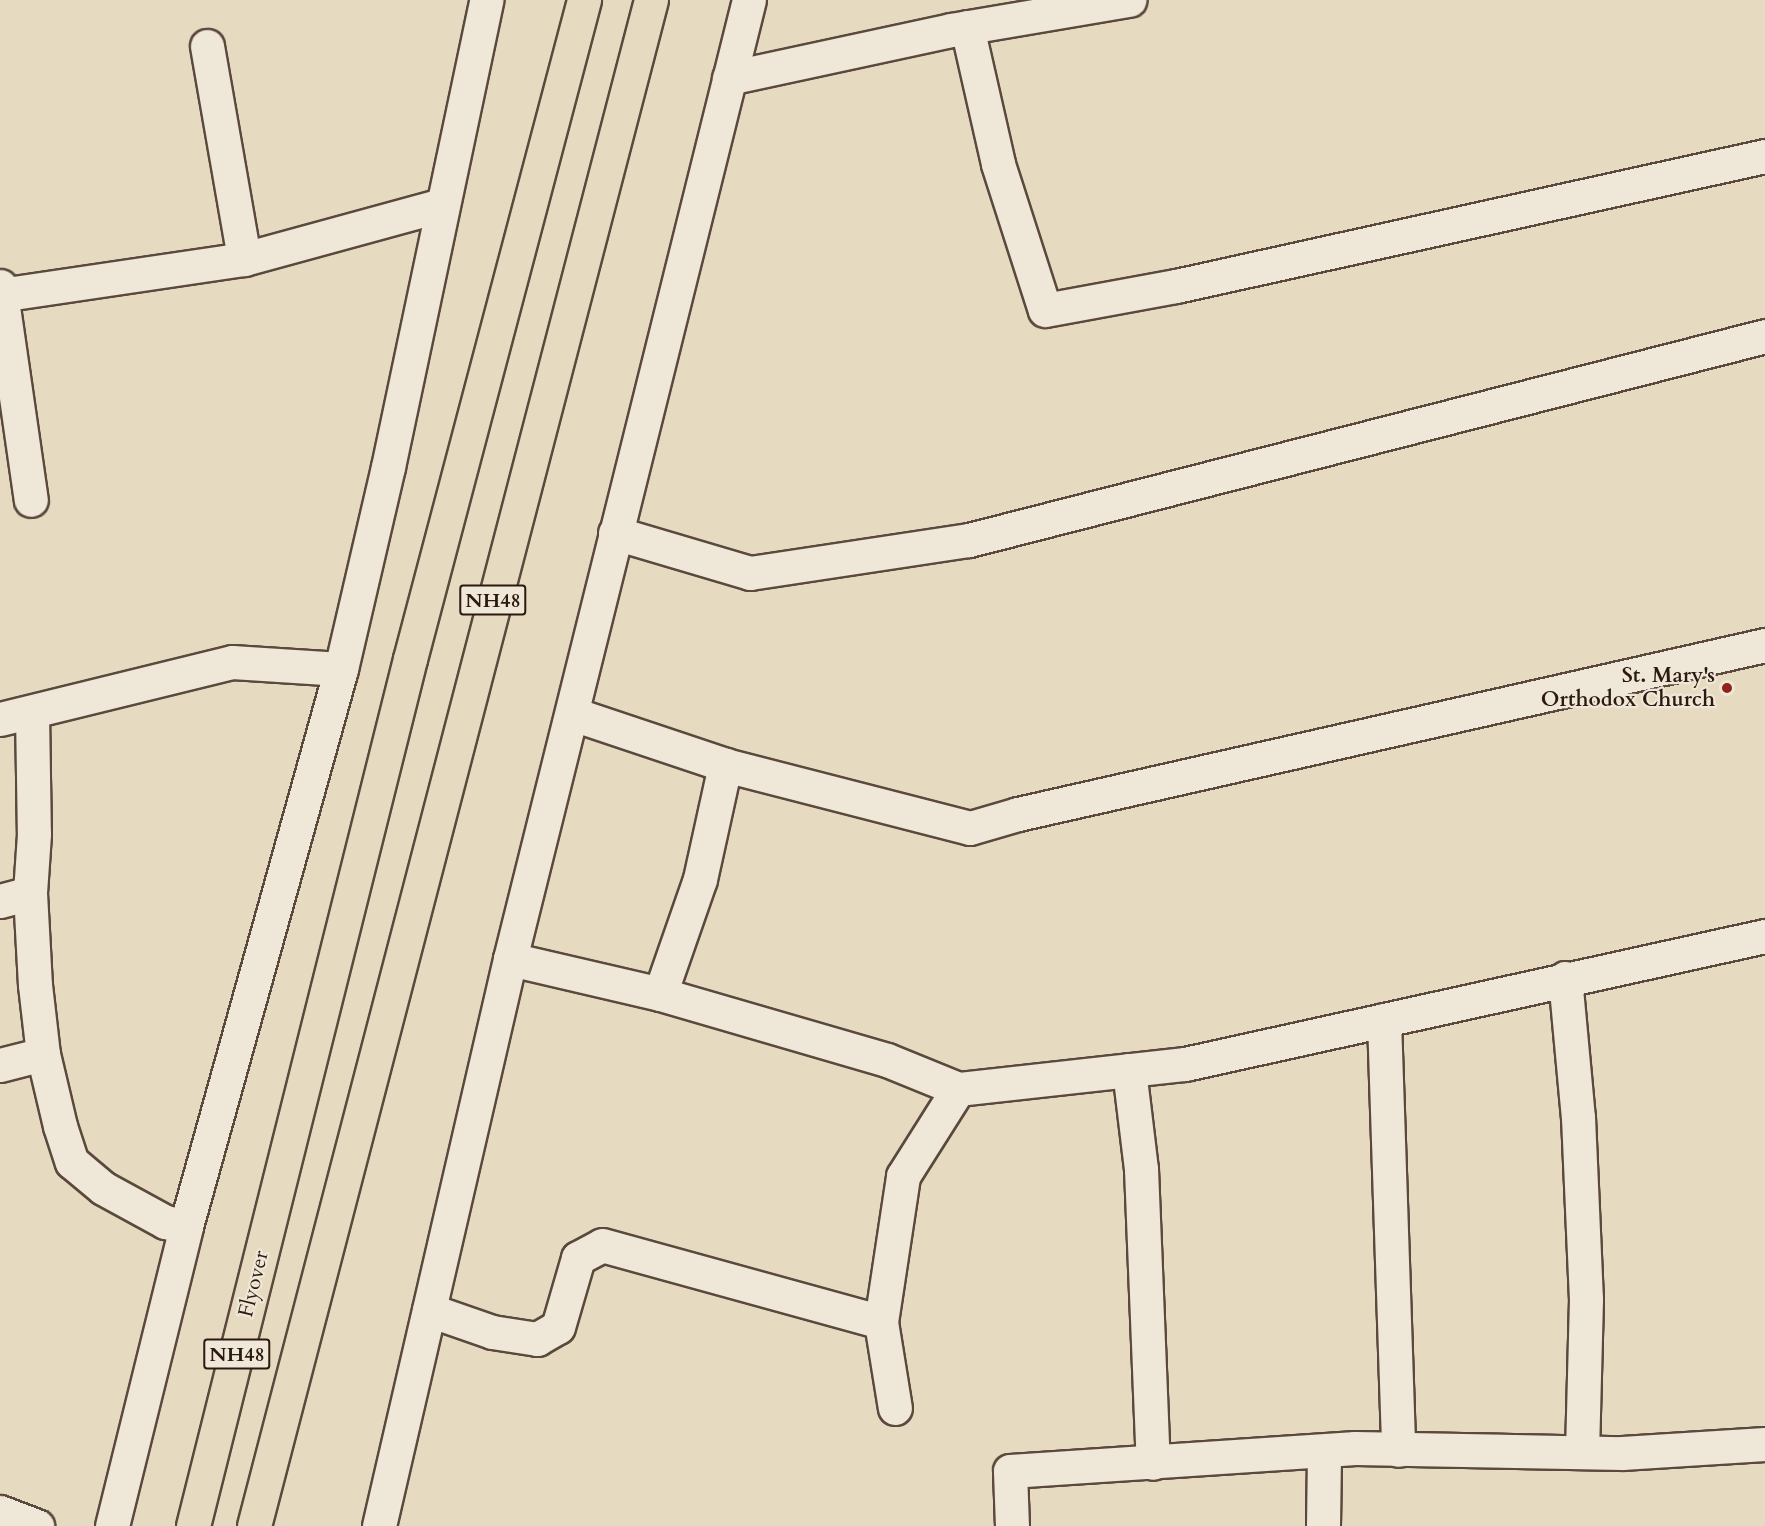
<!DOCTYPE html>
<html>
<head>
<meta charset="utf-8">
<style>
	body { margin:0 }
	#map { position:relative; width:1765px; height:1526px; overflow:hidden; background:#e6dac1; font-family:Cardo,serif }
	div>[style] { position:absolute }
	.roads { filter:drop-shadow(2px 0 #5a493c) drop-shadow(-2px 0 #5a493c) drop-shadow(0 2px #5a493c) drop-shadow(0 -2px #5a493c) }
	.street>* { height:33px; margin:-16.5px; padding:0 16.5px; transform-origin:16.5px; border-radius:16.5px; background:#efe7d7 }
	.secondary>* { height:33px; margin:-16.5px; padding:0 16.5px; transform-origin:16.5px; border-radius:16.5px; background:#efe7d7 }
	.highway>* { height:33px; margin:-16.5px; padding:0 16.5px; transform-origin:16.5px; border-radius:16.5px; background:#e6dac1 }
	.dots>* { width:16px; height:16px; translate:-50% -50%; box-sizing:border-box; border:3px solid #efe7d7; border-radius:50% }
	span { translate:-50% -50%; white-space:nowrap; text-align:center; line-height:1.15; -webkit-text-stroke:4.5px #efe7d7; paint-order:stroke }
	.shield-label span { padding:2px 4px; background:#efe7d7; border:2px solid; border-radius:4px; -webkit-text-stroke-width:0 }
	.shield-label { font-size:20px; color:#2c190f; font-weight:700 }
	.poi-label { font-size:21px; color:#2c190f; font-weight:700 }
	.right { translate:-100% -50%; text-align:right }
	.street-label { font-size:21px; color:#2c190f }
</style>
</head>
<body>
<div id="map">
	<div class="roads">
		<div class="street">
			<div style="left:967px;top:27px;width:140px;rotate:77.2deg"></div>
			<div style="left:998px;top:164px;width:153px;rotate:72.2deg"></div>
			<div style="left:1045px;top:310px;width:133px;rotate:-10.4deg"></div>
			<div style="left:1176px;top:286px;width:603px;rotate:-12.45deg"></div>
			<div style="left:207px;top:46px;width:216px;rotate:80.1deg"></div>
			<div style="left:729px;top:78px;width:227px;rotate:-12.2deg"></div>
			<div style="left:951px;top:30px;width:181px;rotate:-9.6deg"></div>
			<div style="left:0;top:286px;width:216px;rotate:81.8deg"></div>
			<div style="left:0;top:295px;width:247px;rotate:-8.4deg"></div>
			<div style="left:244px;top:259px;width:205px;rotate:-15.3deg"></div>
			<div style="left:615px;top:533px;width:141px;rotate:16.5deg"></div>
			<div style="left:750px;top:573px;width:221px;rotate:-8.6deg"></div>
			<div style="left:969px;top:540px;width:822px;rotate:-14.37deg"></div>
			<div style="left:32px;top:712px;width:122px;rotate:89.1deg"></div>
			<div style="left:34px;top:834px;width:59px;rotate:93.9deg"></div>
			<div style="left:30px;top:893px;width:92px;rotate:86.9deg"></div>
			<div style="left:35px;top:985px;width:69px;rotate:83.4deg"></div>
			<div style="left:43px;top:1054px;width:74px;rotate:76.7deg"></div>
			<div style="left:60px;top:1126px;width:38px;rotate:72deg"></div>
			<div style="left:72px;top:1162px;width:40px;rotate:40deg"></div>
			<div style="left:103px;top:1188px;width:71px;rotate:28.7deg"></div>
			<div style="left:165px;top:1222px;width:21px;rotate:11deg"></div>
			<div style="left:573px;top:714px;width:160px;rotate:18.5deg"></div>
			<div style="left:725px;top:765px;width:253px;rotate:14.4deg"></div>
			<div style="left:970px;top:828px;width:50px;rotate:-16.3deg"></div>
			<div style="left:1018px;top:814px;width:766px;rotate:-12.75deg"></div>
			<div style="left:0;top:719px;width:239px;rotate:-13.8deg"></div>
			<div style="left:232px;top:662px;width:109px;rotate:3.7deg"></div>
			<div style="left:0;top:901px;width:31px;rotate:-15deg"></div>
			<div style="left:510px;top:959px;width:154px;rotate:13.1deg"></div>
			<div style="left:660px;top:994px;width:122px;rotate:-70.8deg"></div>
			<div style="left:700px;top:879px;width:117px;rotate:-77.6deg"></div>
			<div style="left:1565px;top:978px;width:140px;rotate:84.7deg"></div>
			<div style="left:1578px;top:1117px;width:182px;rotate:87.5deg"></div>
			<div style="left:1586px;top:1299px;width:151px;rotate:91.5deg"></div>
			<div style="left:660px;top:994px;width:236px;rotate:16.2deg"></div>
			<div style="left:887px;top:1060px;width:77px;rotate:22.2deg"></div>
			<div style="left:958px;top:1089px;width:228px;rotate:-6.3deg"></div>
			<div style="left:1185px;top:1064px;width:594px;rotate:-12.45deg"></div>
			<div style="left:1384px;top:1020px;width:430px;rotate:88.1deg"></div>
			<div style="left:0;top:1065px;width:44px;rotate:-14.3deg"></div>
			<div style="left:1129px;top:1070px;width:100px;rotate:83.1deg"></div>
			<div style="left:1141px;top:1169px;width:294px;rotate:87.7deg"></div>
			<div style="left:429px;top:1310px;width:67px;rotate:19.2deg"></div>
			<div style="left:492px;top:1332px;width:46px;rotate:8.8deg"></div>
			<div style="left:537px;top:1339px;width:24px;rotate:-30deg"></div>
			<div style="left:558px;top:1327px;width:72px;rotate:-73.8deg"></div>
			<div style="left:578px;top:1258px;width:27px;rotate:-28deg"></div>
			<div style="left:602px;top:1245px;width:289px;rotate:15.4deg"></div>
			<div style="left:881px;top:1322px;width:148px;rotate:-81.4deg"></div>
			<div style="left:903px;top:1176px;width:103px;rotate:-57.7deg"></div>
			<div style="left:881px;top:1322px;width:87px;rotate:80.8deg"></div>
			<div style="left:0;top:1512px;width:40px;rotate:21deg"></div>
			<div style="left:1012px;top:1526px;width:55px;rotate:-92.1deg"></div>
			<div style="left:1010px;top:1471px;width:346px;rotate:-3.8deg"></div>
			<div style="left:1355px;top:1448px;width:267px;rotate:1.1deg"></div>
			<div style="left:1622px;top:1453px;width:143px;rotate:-3.6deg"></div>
			<div style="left:1323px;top:1526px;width:75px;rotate:-89.2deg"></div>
		</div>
		<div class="secondary">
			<div style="left:112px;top:1526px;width:309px;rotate:-76.1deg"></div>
			<div style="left:186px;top:1226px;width:578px;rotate:-74.45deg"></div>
			<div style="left:341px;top:669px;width:207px;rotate:-76.9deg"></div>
			<div style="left:388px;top:467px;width:477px;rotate:-78.1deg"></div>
			<div style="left:379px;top:1526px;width:582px;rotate:-76.99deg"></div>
			<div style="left:510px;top:959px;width:988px;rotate:-76.01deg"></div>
		</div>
		<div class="highway">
			<div style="left:193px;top:1526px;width:894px;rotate:-75.95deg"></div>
			<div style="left:410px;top:659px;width:682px;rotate:-75.21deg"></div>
			<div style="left:254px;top:1526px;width:1577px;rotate:-75.42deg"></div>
		</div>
	</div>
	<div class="dots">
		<div style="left:1727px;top:688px;background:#8f2418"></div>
	</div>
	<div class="shield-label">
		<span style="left:493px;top:600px">NH48</span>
		<span style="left:237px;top:1354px">NH48</span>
	</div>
	<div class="poi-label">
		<span class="right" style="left:1715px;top:688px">St. Mary's<br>Orthodox Church</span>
	</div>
	<div class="street-label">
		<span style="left:254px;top:1284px;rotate:-76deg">Flyover</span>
	</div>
</div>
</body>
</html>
